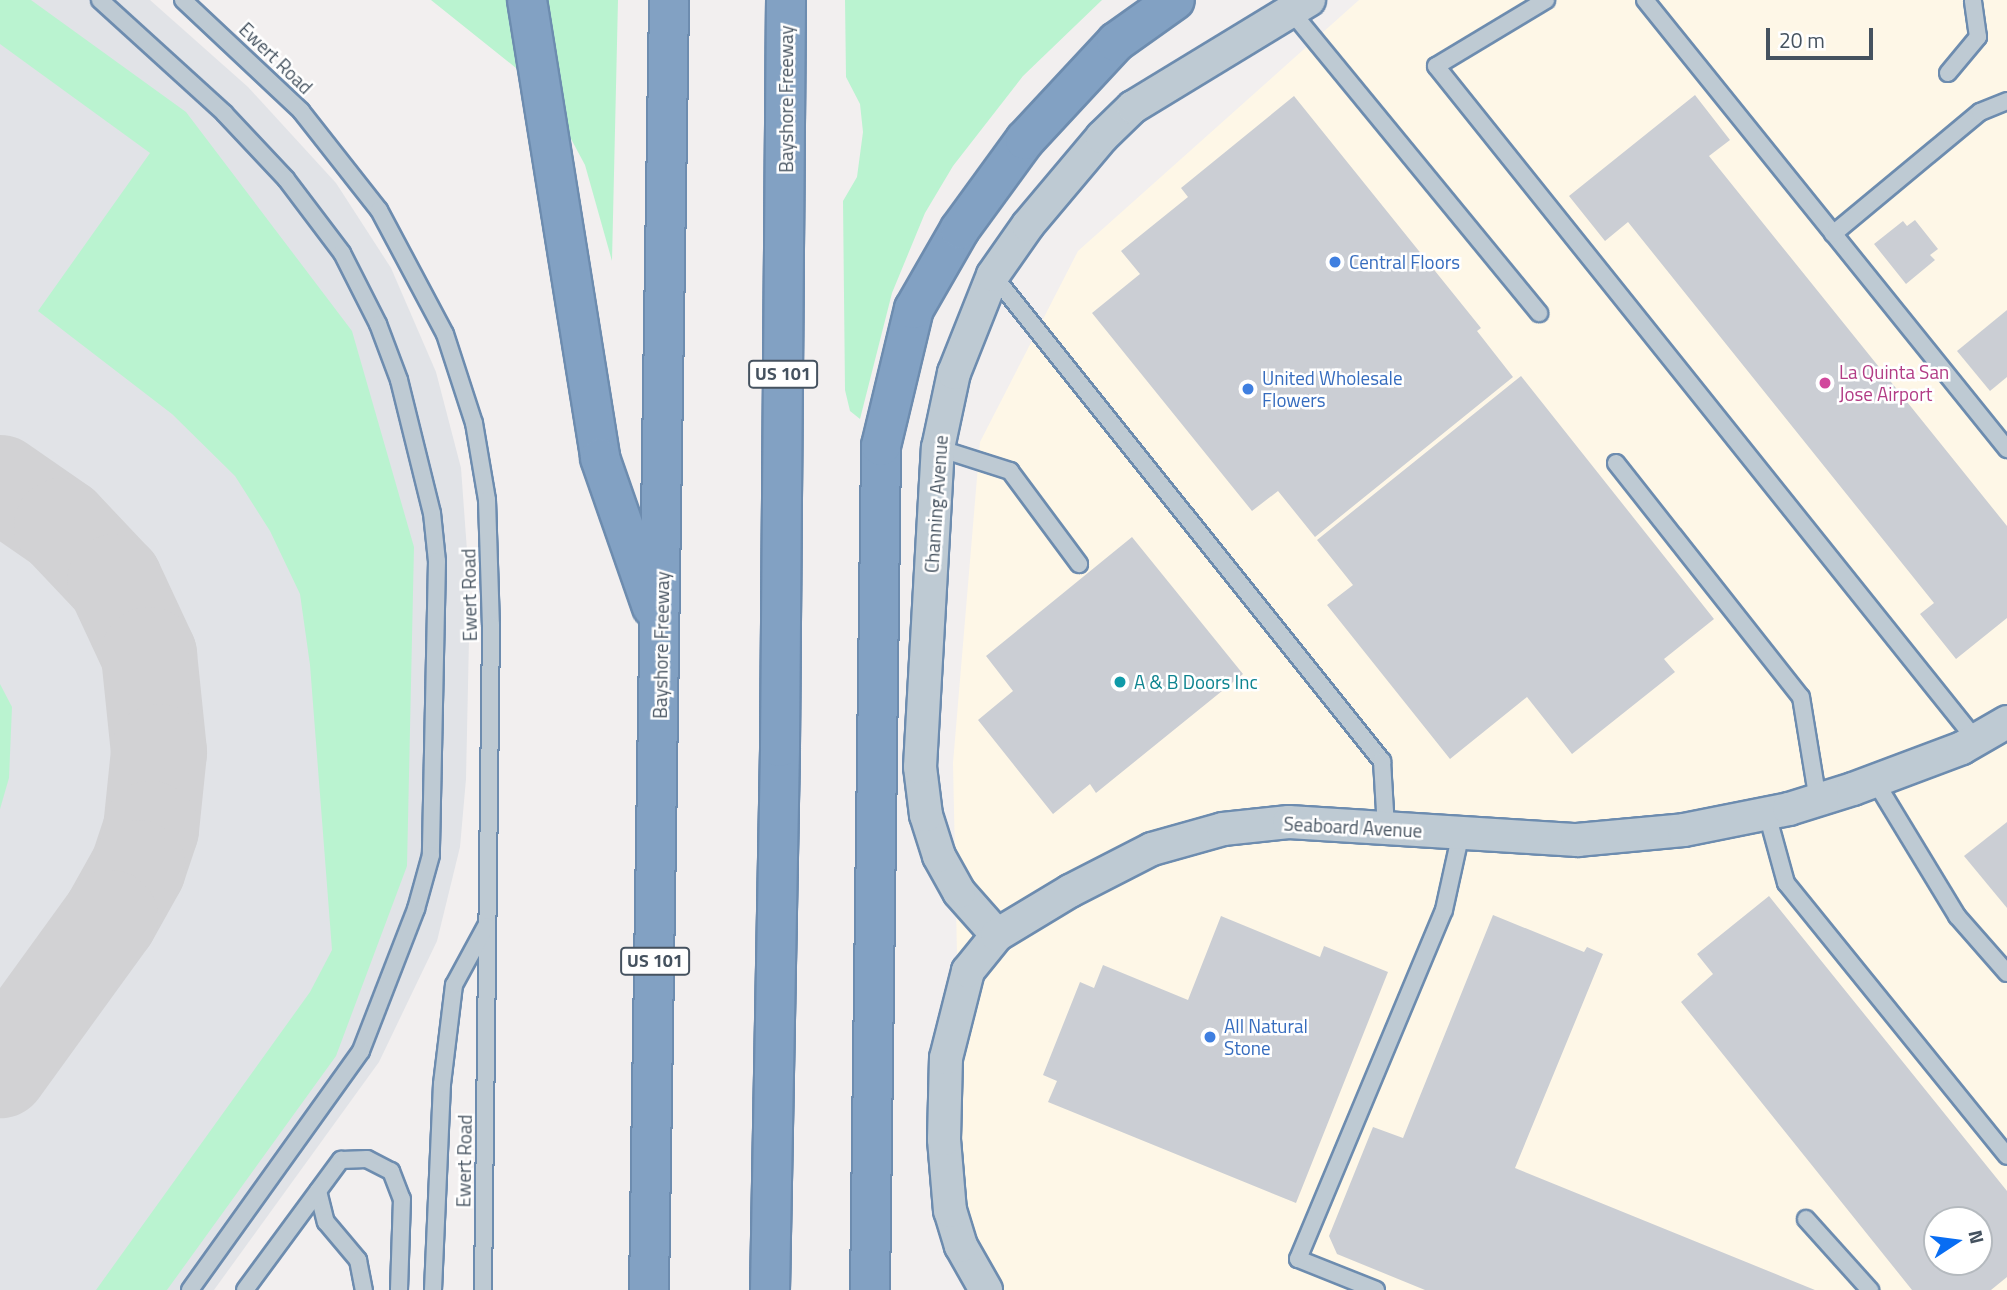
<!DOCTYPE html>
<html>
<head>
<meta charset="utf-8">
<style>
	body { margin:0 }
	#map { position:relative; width:2007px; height:1290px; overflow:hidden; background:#f2efef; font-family:"Titillium Web",sans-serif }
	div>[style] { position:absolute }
	.commercial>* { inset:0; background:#fef7e7 }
	.airport>* { inset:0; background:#e1e3e7 }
	.green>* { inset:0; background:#baf3d0 }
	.taxiway>* { height:96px; margin:-48px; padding:0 48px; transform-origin:48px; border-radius:48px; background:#d2d2d4 }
	.building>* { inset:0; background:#cbced4 }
	.roads { filter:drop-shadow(2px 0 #6d8caf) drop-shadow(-2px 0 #6d8caf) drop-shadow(0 2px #6d8caf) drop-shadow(0 -2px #6d8caf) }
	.service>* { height:16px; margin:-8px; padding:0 8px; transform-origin:8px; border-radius:8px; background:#becad3 }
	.minor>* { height:32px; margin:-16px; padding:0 16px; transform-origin:16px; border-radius:16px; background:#becad3 }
	.motorway>* { height:38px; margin:-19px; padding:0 19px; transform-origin:19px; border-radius:19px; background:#82a1c3 }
	.dots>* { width:19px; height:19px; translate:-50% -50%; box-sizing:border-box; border:4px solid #fff; border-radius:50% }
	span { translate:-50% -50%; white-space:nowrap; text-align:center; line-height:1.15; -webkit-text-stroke:5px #fff; paint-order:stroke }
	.shield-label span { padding:2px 5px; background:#fff; border:2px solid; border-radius:5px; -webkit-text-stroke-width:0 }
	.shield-label { font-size:18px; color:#45525f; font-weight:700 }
	.street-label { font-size:19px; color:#45525f }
	.shop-label { font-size:19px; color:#366cbe }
	.left { translate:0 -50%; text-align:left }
	.hotel-label { font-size:19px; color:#b23c85 }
	.culture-label { font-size:19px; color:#0d838f }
	.north { position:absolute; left:1923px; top:1206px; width:70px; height:70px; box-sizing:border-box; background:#fff; border:2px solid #b5babf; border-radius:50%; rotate:77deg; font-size:19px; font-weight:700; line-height:28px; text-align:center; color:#45525f }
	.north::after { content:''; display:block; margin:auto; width:24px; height:32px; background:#086df3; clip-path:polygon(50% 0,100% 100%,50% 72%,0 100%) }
	.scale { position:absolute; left:1766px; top:28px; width:107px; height:32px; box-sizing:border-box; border:4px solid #45525f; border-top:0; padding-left:9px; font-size:21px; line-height:24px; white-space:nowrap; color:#45525f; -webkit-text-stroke:5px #fff; paint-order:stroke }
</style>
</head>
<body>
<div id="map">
	<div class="commercial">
		<div style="clip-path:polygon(evenodd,1359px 0,2007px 0,2007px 1290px,964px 1290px,953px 763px,980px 442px,1078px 251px,1359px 0,1937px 1220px,1979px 1220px,1979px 1262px,1937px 1262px,1937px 1220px)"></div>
	</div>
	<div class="airport">
		<div style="clip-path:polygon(0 0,150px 0,248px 87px,336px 183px,391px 268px,436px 372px,461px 468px,470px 592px,466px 779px,460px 847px,437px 941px,379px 1062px,214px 1290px,0 1290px)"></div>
	</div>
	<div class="green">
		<div style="clip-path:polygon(0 0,31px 0,186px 112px,352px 331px,414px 547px,407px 866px,336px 1056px,167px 1290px,96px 1290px,310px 992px,332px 950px,310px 665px,300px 594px,270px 531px,235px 476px,172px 414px,38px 311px,150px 153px,0 44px)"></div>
		<div style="clip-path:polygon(431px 0,618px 0,612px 261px,585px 165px,555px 109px,516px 68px)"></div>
		<div style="clip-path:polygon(845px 0,1102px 0,1023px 76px,953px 166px,925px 213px,892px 293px,860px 419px,850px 411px,845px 390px,843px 201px,857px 177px,863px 132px,860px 104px,846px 77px)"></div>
		<div style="clip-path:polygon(0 684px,12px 707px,9px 778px,0 809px)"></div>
	</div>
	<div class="taxiway">
		<div style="left:0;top:483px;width:75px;rotate:34.7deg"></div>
		<div style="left:62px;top:526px;width:77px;rotate:46.6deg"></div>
		<div style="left:115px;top:582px;width:81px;rotate:65deg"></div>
		<div style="left:149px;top:655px;width:98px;rotate:84.1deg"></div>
		<div style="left:159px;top:752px;width:77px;rotate:95.9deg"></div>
		<div style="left:151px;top:829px;width:41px;rotate:108.4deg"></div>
		<div style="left:138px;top:868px;width:57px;rotate:119.2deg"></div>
		<div style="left:110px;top:918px;width:188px;rotate:125.9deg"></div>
	</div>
	<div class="building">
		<div style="clip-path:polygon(1695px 95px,1730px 140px,1709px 156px,2007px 526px,2007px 618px,1956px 659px,1920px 614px,1934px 603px,1628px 222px,1605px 241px,1569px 196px)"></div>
		<div style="clip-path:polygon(1294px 96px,1481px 328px,1477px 331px,1513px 377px,1315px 537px,1278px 491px,1252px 511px,1092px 313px,1140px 274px,1121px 251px,1188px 197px,1181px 188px)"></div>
		<div style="clip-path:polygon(1915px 220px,1938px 249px,1930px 255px,1935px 260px,1906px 284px,1874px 244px,1903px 221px,1907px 226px)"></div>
		<div style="clip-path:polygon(2007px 310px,2007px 377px,1990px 391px,1957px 351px)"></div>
		<div style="clip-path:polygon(1521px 376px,1714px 619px,1664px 659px,1675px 672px,1572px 754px,1527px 697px,1450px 759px,1327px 605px,1353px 585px,1317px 540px)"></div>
		<div style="clip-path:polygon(1132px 537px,1243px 674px,1096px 793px,1090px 784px,1053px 814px,978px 720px,1013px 691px,986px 656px)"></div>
		<div style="clip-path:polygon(2007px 822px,2007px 908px,1964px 856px)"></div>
		<div style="clip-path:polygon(evenodd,1769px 896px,2007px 1191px,2007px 1277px,1991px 1290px,1912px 1290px,1681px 1002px,1713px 974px,1697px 954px,1769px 896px,1937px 1220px,1979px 1220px,1979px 1262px,1937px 1262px,1937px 1220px)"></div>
		<div style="clip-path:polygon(1493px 915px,1584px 952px,1587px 947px,1603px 954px,1515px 1168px,1815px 1290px,1425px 1290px,1337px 1254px,1329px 1236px,1373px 1127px,1403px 1138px)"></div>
		<div style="clip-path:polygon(1221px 916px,1320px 957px,1324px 946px,1388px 972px,1296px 1203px,1048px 1102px,1057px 1081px,1043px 1075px,1080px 982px,1094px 988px,1103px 965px,1188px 1000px)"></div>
	</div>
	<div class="roads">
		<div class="service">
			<div style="left:100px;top:0;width:168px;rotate:42.3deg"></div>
			<div style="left:224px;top:113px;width:91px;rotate:46.8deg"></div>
			<div style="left:286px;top:179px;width:93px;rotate:52.9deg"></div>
			<div style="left:342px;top:253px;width:80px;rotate:63.1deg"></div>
			<div style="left:378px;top:324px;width:60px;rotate:69.4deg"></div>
			<div style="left:399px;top:380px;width:137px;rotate:76.1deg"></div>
			<div style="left:432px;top:513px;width:48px;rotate:84.1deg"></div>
			<div style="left:437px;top:561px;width:294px;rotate:91.2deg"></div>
			<div style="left:431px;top:855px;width:56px;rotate:105.5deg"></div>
			<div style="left:416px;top:909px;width:152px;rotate:111.2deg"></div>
			<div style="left:361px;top:1051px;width:294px;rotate:125.6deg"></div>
			<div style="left:183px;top:0;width:162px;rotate:43.2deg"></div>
			<div style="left:301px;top:111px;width:126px;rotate:51.8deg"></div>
			<div style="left:379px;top:210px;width:140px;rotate:62deg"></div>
			<div style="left:445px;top:334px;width:94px;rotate:72deg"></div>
			<div style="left:474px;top:423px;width:78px;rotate:80.4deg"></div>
			<div style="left:487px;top:500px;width:125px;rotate:88.2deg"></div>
			<div style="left:491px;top:625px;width:665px;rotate:90.69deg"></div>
			<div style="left:1546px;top:0;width:128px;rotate:149deg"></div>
			<div style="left:1436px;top:66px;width:864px;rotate:51.3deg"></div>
			<div style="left:1645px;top:0;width:577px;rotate:51.12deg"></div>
			<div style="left:1291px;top:11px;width:391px;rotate:50.6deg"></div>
			<div style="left:1948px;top:73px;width:47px;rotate:-50.2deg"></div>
			<div style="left:1978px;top:37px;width:37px;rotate:-98deg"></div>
			<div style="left:1833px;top:234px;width:191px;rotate:-39.7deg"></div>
			<div style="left:1980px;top:112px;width:29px;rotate:-22deg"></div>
			<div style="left:993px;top:275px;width:623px;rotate:51.33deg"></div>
			<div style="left:1382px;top:761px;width:67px;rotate:86.6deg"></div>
			<div style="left:938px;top:448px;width:76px;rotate:17.7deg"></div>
			<div style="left:1010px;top:471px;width:116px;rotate:53.4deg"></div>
			<div style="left:1616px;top:463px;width:298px;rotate:51.7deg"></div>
			<div style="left:1801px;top:697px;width:105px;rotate:80.7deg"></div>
			<div style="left:1875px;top:781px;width:158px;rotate:58.7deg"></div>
			<div style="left:1957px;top:916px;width:76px;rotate:48.7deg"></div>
			<div style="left:1767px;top:814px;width:72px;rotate:74.6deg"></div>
			<div style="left:1786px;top:883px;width:351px;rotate:51deg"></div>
			<div style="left:318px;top:1191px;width:32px;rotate:76deg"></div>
			<div style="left:326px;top:1222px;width:50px;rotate:49.9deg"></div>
			<div style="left:358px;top:1260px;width:31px;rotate:79deg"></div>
			<div style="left:1806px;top:1219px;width:96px;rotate:48deg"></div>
			<div style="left:245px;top:1290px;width:162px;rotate:-53.6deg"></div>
			<div style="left:341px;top:1160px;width:26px;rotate:-2deg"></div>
			<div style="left:367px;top:1159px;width:27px;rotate:27deg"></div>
			<div style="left:391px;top:1171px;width:30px;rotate:69deg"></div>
			<div style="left:402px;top:1199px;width:91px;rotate:91.9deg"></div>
			<div style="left:433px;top:1290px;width:206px;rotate:-87.5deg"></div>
			<div style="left:442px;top:1084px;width:100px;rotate:-83.1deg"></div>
			<div style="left:454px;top:985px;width:67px;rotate:-61.5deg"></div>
			<div style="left:1376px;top:1290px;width:84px;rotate:-158.3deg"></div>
			<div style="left:1298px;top:1259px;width:378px;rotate:-67.3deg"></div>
			<div style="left:1444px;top:910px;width:79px;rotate:-77.6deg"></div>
		</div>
		<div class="minor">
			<div style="left:997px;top:935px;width:57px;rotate:-131.5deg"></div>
			<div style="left:959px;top:892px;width:41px;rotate:-119.1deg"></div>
			<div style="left:939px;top:856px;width:43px;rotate:-107.6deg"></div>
			<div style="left:926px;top:815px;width:48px;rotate:-97.1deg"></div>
			<div style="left:920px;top:767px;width:320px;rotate:-86.8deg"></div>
			<div style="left:938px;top:448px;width:77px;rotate:-78deg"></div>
			<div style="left:954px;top:373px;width:105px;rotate:-68.3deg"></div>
			<div style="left:993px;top:275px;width:61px;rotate:-55deg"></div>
			<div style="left:1028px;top:225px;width:115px;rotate:-49.9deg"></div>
			<div style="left:1102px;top:137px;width:43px;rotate:-44.1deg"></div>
			<div style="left:1133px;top:107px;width:206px;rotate:-31.3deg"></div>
			<div style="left:986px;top:1290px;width:51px;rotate:-119.6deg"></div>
			<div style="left:961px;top:1246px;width:37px;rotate:-107deg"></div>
			<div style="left:950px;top:1211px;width:72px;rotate:-94.8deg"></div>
			<div style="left:944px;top:1139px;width:81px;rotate:-88.6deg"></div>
			<div style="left:946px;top:1058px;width:90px;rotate:-75.8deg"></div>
			<div style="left:968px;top:971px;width:46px;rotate:-51.1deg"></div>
			<div style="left:997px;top:935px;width:85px;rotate:-31.1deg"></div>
			<div style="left:1070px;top:891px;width:92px;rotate:-27.1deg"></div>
			<div style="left:1152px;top:849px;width:74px;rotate:-15.7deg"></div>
			<div style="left:1223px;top:829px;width:66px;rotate:-6.1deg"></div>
			<div style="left:1289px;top:822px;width:289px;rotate:3.6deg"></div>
			<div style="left:1577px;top:840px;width:107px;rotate:-5.3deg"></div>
			<div style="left:1684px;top:830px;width:107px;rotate:-11.3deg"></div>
			<div style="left:1789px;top:809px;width:67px;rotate:-17.4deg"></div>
			<div style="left:1853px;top:789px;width:116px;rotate:-20.6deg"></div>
			<div style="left:1962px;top:748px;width:52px;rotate:-30deg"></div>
		</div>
		<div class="motorway">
			<div style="left:527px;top:0;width:464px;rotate:80.9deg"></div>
			<div style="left:600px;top:458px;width:158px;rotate:70.8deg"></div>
			<div style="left:649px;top:1290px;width:1290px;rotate:-89.11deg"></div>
			<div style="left:770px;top:1290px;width:543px;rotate:-88.94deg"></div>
			<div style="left:780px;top:747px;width:747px;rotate:-89.54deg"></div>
			<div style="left:870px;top:1290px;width:844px;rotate:-89.25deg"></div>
			<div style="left:881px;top:446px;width:141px;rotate:-76.5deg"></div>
			<div style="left:914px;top:309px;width:92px;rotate:-60.1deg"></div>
			<div style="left:960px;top:229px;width:110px;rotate:-53.9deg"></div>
			<div style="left:1025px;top:140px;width:134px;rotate:-47.1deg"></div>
			<div style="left:1116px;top:42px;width:72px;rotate:-35.4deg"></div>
		</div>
	</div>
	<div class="dots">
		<div style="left:1335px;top:262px;background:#3f7fe0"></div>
		<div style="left:1825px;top:383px;background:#d1479c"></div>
		<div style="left:1248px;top:389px;background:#3f7fe0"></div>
		<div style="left:1120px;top:682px;background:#0f9aa8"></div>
		<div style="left:1210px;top:1037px;background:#3f7fe0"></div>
	</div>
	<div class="shield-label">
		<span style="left:783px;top:374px">US 101</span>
		<span style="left:655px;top:961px">US 101</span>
	</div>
	<div class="street-label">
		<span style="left:276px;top:58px;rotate:44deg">Ewert Road</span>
		<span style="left:786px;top:99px;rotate:-90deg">Bayshore Freeway</span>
		<span style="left:936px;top:504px;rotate:-86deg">Channing Avenue</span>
		<span style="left:469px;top:595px;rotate:-91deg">Ewert Road</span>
		<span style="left:661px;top:645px;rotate:-89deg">Bayshore Freeway</span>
		<span style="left:1353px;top:827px;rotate:3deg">Seaboard Avenue</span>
		<span style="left:464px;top:1161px;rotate:-89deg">Ewert Road</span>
	</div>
	<div class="shop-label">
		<span class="left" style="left:1349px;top:262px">Central Floors</span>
		<span class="left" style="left:1262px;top:389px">United Wholesale<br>Flowers</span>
		<span class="left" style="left:1224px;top:1037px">All Natural<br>Stone</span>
	</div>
	<div class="hotel-label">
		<span class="left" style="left:1839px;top:383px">La Quinta San<br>Jose Airport</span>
	</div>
	<div class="culture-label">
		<span class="left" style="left:1134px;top:682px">A &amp; B Doors Inc</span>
	</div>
	<div class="north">N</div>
	<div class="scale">20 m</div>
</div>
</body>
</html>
